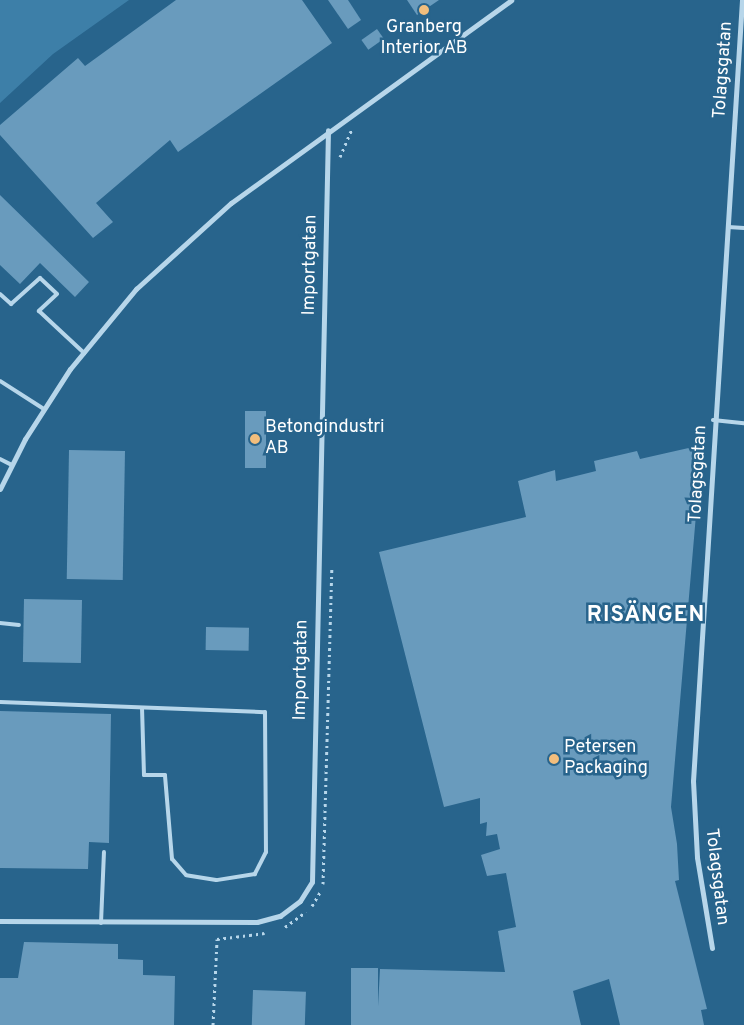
<!DOCTYPE html>
<html>
<head>
<meta charset="utf-8">
<style>
	body { margin:0 }
	#map { position:relative; width:744px; height:1025px; overflow:hidden; background:#28648c; font-family:Overpass,sans-serif }
	div>[style] { position:absolute }
	.green>* { inset:0; background:#3d7fa8 }
	.building>* { inset:0; background:#699bbd; transform-origin:0 0 }
	.path>* { height:3px; margin-top:-1.5px; transform-origin:0; background:repeating-linear-gradient(90deg,#b7d6ea 0 2.5px,transparent 0 6.5px) }
	.lane>* { height:4px; margin:-2px; padding:0 2px; transform-origin:2px; border-radius:2px; background:#b7d6ea }
	.street>* { height:5px; margin:-2.5px; padding:0 2.5px; transform-origin:2.5px; border-radius:2.5px; background:#b7d6ea }
	.dots>* { width:14px; height:14px; translate:-50% -50%; box-sizing:border-box; border:2px solid #28648c; border-radius:50% }
	span { translate:-50% -50%; white-space:nowrap; text-align:center; line-height:1.15; -webkit-text-stroke:5px #28648c; paint-order:stroke }
	.poi-label { font-size:18px; color:#fff }
	.left { translate:0 -50%; text-align:left }
	.street-label { font-size:18px; color:#fff }
	.district-label { font-size:22px; color:#fff; font-weight:700; letter-spacing:1px }
</style>
</head>
<body>
<div id="map">
	<div class="green">
		<div style="clip-path:polygon(0 0,129px 0,53px 54px,0 103px)"></div>
	</div>
	<div class="building">
		<div style="clip-path:polygon(176px 0,302px 0,332px 43px,178px 152px,170px 140px,96px 203px,113px 222px,93px 238px,0 135px,0 125px,78px 58px,85px 66px)"></div>
		<div style="clip-path:polygon(328px 0,348px 0,361px 20px,348px 29px)"></div>
		<div style="clip-path:polygon(407px 0,439px 0,417px 15px)"></div>
		<div style="left:377px;top:29px;width:12px;height:19px;rotate:55deg"></div>
		<div style="clip-path:polygon(0 195px,89px 282px,75px 297px,40px 263px,20px 284px,0 265px)"></div>
		<div style="left:245px;top:411px;width:21px;height:57px"></div>
		<div style="clip-path:polygon(693px 447px,690px 502px,697px 503px,671px 807px,677px 844px,679px 880px,675px 881px,707px 1009px,701px 1010px,704px 1025px,620px 1025px,609px 979px,573px 991px,581px 1025px,377px 1025px,380px 969px,505px 972px,498px 931px,516px 927px,506px 873px,487px 876px,481px 855px,500px 849px,497px 834px,486px 836px,487px 822px,480px 824px,480px 798px,444px 807px,379px 552px,526px 517px,518px 481px,555px 470px,556px 481px,596px 471px,594px 461px,637px 451px,640px 459px)"></div>
		<div style="left:69px;top:450px;width:56px;height:129px;rotate:1deg"></div>
		<div style="left:24px;top:599px;width:58px;height:63px;rotate:1deg"></div>
		<div style="left:206px;top:627px;width:43px;height:23px;rotate:1deg"></div>
		<div style="clip-path:polygon(0 711px,111px 714px,109px 843px,89px 842px,88px 869px,0 868px)"></div>
		<div style="clip-path:polygon(24px 942px,118px 944px,118px 959px,143px 960px,143px 975px,175px 976px,174px 1025px,0 1025px,0 978px,18px 978px)"></div>
		<div style="left:351px;top:968px;width:27px;height:57px"></div>
		<div style="left:253px;top:990px;width:53px;height:35px;rotate:2deg"></div>
	</div>
	<div class="path">
		<div style="left:340px;top:157px;width:30px;rotate:-67deg"></div>
		<div style="left:323px;top:884px;width:318px;rotate:-88.4deg"></div>
		<div style="left:312px;top:906px;width:16px;rotate:-60deg"></div>
		<div style="left:285px;top:927px;width:26px;rotate:-36deg"></div>
		<div style="left:213px;top:1025px;width:86px;rotate:-87.3deg"></div>
		<div style="left:217px;top:939px;width:48px;rotate:-7.1deg"></div>
	</div>
	<div class="lane">
		<div style="left:728px;top:227px;width:16px;rotate:4deg"></div>
		<div style="left:0;top:294px;width:15px;rotate:42deg"></div>
		<div style="left:11px;top:304px;width:39px;rotate:-42deg"></div>
		<div style="left:40px;top:278px;width:23px;rotate:43deg"></div>
		<div style="left:57px;top:294px;width:25px;rotate:137deg"></div>
		<div style="left:39px;top:311px;width:62px;rotate:43deg"></div>
		<div style="left:0;top:381px;width:52px;rotate:32.5deg"></div>
		<div style="left:713px;top:420px;width:31px;rotate:6deg"></div>
		<div style="left:0;top:459px;width:13px;rotate:27deg"></div>
		<div style="left:0;top:623px;width:19px;rotate:6deg"></div>
		<div style="left:0;top:702px;width:265px;rotate:2.2deg"></div>
		<div style="left:265px;top:712px;width:140px;rotate:89.6deg"></div>
		<div style="left:266px;top:852px;width:25px;rotate:117deg"></div>
		<div style="left:255px;top:874px;width:39px;rotate:171deg"></div>
		<div style="left:216px;top:880px;width:30px;rotate:-171deg"></div>
		<div style="left:186px;top:875px;width:21px;rotate:-131deg"></div>
		<div style="left:172px;top:859px;width:84px;rotate:-94.8deg"></div>
		<div style="left:165px;top:775px;width:21px;rotate:180deg"></div>
		<div style="left:144px;top:775px;width:67px;rotate:-91.7deg"></div>
		<div style="left:101px;top:923px;width:71px;rotate:-87.6deg"></div>
	</div>
	<div class="street">
		<div style="left:0;top:489px;width:56px;rotate:-63.4deg"></div>
		<div style="left:25px;top:439px;width:83px;rotate:-57.3deg"></div>
		<div style="left:70px;top:369px;width:104px;rotate:-50.5deg"></div>
		<div style="left:136px;top:289px;width:128px;rotate:-42.2deg"></div>
		<div style="left:231px;top:203px;width:346px;rotate:-35.9deg"></div>
		<div style="left:0;top:921px;width:257px;rotate:0.2deg"></div>
		<div style="left:257px;top:922px;width:24px;rotate:-15deg"></div>
		<div style="left:280px;top:916px;width:25px;rotate:-37deg"></div>
		<div style="left:300px;top:901px;width:22px;rotate:-58deg"></div>
		<div style="left:312px;top:882px;width:752px;rotate:-88.78deg"></div>
		<div style="left:712px;top:948px;width:92px;rotate:-99.4deg"></div>
		<div style="left:697px;top:857px;width:76px;rotate:-93deg"></div>
		<div style="left:693px;top:781px;width:783px;rotate:-86.41deg"></div>
	</div>
	<div class="dots">
		<div style="left:424px;top:10px;background:#f2be7d"></div>
		<div style="left:255px;top:439px;background:#f2be7d"></div>
		<div style="left:554px;top:759px;background:#f2be7d"></div>
	</div>
	<div class="poi-label">
		<span style="left:424px;top:39px">Granberg<br>Interior AB</span>
		<span class="left" style="left:265px;top:439px">Betongindustri<br>AB</span>
		<span class="left" style="left:564px;top:759px">Petersen<br>Packaging</span>
	</div>
	<div class="street-label">
		<span style="left:724px;top:70px;rotate:-86deg">Tolagsgatan</span>
		<span style="left:311px;top:265px;rotate:-89deg">Importgatan</span>
		<span style="left:699px;top:474px;rotate:-87deg">Tolagsgatan</span>
		<span style="left:302px;top:670px;rotate:-89deg">Importgatan</span>
		<span style="left:716px;top:877px;rotate:83deg">Tolagsgatan</span>
	</div>
	<div class="district-label">
		<span style="left:646px;top:616px">RISÄNGEN</span>
	</div>
</div>
</body>
</html>
